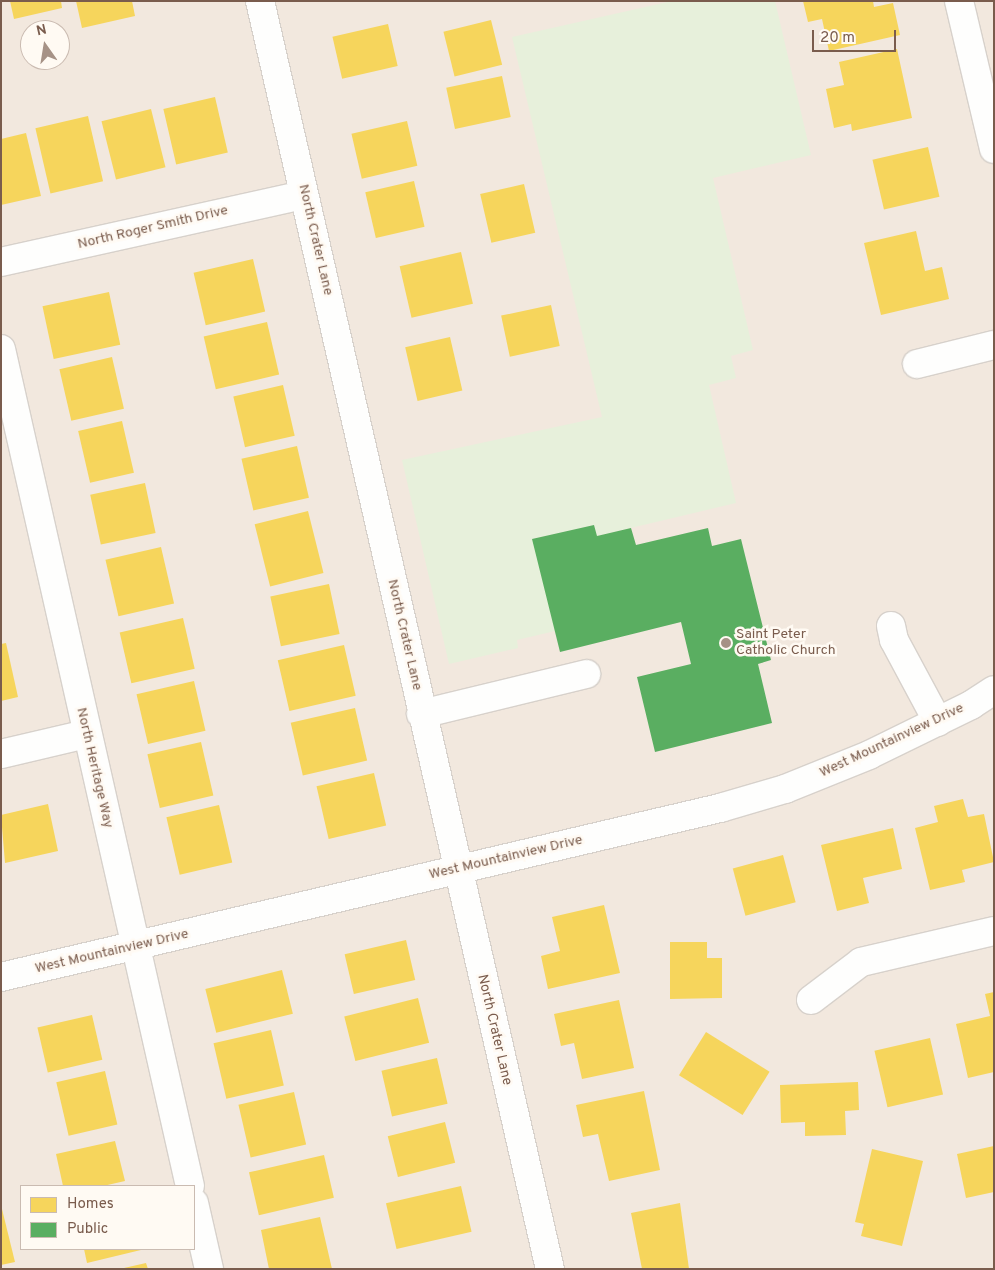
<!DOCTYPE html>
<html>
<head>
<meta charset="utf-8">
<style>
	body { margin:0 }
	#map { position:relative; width:995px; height:1270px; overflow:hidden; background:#f9f5f0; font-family:Overpass,sans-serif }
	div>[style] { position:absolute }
	.residential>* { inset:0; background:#f2e8de }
	.green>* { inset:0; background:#e7f0db }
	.homes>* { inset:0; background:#f6d55c; transform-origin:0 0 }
	.public>* { inset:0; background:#5aae61 }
	.roads { filter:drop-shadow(1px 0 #d7d1cb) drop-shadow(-1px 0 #d7d1cb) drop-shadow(0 1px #d7d1cb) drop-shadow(0 -1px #d7d1cb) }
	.minor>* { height:28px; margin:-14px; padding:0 14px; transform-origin:14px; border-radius:14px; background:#fefefd }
	.dots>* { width:14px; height:14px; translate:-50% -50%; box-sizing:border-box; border:2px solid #fffaf3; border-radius:50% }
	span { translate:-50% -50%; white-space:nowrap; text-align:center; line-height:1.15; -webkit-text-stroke:5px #fffaf3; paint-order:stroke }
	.street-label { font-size:14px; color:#7a5c4d }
	.poi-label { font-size:14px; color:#7a5c4d }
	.left { translate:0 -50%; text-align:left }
	.frame { position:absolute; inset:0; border:2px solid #7a5c4d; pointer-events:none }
	.legend { position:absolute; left:20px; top:1185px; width:175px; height:65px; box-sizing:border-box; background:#fffaf3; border:1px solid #cabbb1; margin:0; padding:6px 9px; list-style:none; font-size:15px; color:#7a5c4d }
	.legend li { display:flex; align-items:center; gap:10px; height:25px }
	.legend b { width:25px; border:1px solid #cabbb1 }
	.north { position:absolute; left:20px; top:20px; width:50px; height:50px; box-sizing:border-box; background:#fffaf3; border:1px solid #cabbb1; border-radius:50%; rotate:347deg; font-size:14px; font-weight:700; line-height:20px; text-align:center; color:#7a5c4d }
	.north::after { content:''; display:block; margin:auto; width:18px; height:22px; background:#a69286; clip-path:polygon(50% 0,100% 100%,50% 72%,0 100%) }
	.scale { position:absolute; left:812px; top:30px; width:84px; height:22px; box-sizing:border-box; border:2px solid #7a5c4d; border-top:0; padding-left:6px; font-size:15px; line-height:18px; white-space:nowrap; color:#7a5c4d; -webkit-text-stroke:4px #fffaf3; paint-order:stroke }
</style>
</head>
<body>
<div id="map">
	<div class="residential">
		<div style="clip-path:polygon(evenodd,1px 1px,994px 1px,994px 1269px,1px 1269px,1px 1px,30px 30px,60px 30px,60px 60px,30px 60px,30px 30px,1px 1px,21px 1186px,194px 1186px,194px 1249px,21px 1249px,21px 1186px)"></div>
	</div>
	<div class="green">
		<div style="clip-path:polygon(672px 1px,775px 1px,811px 155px,713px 178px,753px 350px,731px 356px,736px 378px,709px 385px,736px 503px,597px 536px,594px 525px,533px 539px,555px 631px,517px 640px,518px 648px,449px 664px,402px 460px,602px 417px,512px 37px)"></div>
	</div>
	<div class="homes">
		<div style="clip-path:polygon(10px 1px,61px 1px,62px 8px,14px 19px)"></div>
		<div style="clip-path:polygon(76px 1px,132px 1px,135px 16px,82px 28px)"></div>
		<div style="clip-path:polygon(803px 1px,873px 1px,874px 7px,893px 3px,900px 35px,829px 51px,822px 19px,808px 22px)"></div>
		<div style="left:491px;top:20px;width:46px;height:49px;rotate:76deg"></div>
		<div style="left:388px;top:24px;width:43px;height:57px;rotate:77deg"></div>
		<div style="clip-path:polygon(897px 49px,912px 118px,852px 131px,851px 124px,834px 128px,826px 89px,844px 85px,839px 62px)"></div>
		<div style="left:502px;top:76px;width:42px;height:57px;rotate:78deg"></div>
		<div style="left:215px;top:97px;width:57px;height:53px;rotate:77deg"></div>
		<div style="left:151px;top:109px;width:60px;height:51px;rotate:76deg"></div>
		<div style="left:88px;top:116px;width:67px;height:54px;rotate:77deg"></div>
		<div style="left:407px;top:121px;width:46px;height:57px;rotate:77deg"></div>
		<div style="clip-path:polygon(26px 133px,41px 196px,1px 205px,1px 139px)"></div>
		<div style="left:928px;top:147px;width:51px;height:57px;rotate:77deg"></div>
		<div style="left:414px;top:181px;width:47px;height:50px;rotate:77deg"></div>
		<div style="left:524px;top:184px;width:50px;height:45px;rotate:77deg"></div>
		<div style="clip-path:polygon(916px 231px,925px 271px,942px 267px,949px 299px,881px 315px,864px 243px)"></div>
		<div style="left:461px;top:252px;width:53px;height:63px;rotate:77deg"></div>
		<div style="left:253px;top:259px;width:54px;height:61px;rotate:77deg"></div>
		<div style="left:109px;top:292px;width:54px;height:68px;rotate:78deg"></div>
		<div style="left:551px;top:305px;width:42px;height:51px;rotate:78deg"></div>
		<div style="left:267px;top:322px;width:54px;height:65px;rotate:77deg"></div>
		<div style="left:450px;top:337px;width:55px;height:46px;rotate:77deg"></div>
		<div style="left:112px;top:357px;width:53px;height:54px;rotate:77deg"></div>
		<div style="left:283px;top:385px;width:52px;height:51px;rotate:77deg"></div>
		<div style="left:122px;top:421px;width:53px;height:45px;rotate:77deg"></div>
		<div style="left:297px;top:446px;width:53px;height:57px;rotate:77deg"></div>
		<div style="left:145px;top:483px;width:51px;height:56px;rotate:78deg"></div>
		<div style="left:308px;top:511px;width:64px;height:55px;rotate:76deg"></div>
		<div style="left:161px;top:547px;width:58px;height:57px;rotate:77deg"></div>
		<div style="left:329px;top:584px;width:51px;height:60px;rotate:78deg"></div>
		<div style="left:183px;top:618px;width:52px;height:65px;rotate:77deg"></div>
		<div style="clip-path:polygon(6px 643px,18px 697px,1px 701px,1px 644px)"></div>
		<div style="left:344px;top:645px;width:52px;height:68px;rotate:77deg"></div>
		<div style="left:194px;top:681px;width:51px;height:59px;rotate:77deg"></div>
		<div style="left:355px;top:708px;width:54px;height:66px;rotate:77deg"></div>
		<div style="left:201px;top:742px;width:55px;height:55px;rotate:77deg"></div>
		<div style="left:374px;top:773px;width:54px;height:59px;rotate:77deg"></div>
		<div style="clip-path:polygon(963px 799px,968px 817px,984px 814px,994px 862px,962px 870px,965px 882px,930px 890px,915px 828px,938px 822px,934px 806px)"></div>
		<div style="clip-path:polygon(48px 804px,58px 851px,5px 863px,1px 815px)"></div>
		<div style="left:219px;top:805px;width:59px;height:54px;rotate:77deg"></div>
		<div style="clip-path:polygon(893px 828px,902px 869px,863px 878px,869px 903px,837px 911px,821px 845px)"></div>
		<div style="left:783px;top:855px;width:49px;height:52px;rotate:75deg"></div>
		<div style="clip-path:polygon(604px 905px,620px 973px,548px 989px,541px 956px,560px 951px,552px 917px)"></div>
		<div style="left:406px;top:940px;width:41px;height:63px;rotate:77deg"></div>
		<div style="clip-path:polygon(670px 942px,707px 942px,707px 958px,722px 958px,722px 998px,670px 999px)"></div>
		<div style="left:282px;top:970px;width:45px;height:79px;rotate:76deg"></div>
		<div style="clip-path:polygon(994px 992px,994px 1072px,968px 1078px,956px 1024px,990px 1016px,985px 994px)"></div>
		<div style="left:418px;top:998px;width:46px;height:76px;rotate:76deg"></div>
		<div style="clip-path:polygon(619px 1000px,634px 1068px,582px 1079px,574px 1043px,561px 1046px,554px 1014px)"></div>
		<div style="left:92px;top:1015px;width:46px;height:56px;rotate:77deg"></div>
		<div style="left:271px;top:1030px;width:57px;height:59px;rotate:77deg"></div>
		<div style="left:706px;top:1032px;width:75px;height:51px;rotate:32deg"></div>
		<div style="left:930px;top:1038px;width:58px;height:57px;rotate:77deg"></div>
		<div style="left:437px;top:1058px;width:47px;height:57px;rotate:77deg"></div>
		<div style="left:105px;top:1071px;width:55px;height:50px;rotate:77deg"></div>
		<div style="clip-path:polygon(858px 1082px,859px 1110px,845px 1111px,846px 1135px,805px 1136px,805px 1122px,781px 1123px,780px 1085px)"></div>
		<div style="clip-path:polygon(644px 1091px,660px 1170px,609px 1181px,598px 1134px,583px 1137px,576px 1105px)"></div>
		<div style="left:294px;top:1092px;width:54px;height:57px;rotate:77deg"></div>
		<div style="left:445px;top:1122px;width:42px;height:59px;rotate:76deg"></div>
		<div style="clip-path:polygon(115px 1141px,125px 1181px,103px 1186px,63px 1186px,56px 1154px)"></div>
		<div style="clip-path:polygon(994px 1146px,994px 1192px,966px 1198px,957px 1154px)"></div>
		<div style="clip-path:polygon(872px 1149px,923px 1161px,902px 1246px,861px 1236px,864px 1224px,855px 1222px)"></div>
		<div style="left:324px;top:1155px;width:44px;height:77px;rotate:77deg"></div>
		<div style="left:461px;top:1186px;width:47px;height:77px;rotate:77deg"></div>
		<div style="clip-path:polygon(680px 1203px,689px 1269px,642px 1269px,631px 1213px)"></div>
		<div style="clip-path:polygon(1px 1205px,15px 1262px,1px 1265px)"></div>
		<div style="clip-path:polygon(320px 1217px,332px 1269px,269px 1269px,261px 1230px)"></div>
		<div style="clip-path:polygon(84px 1249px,145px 1249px,87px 1263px)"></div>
		<div style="clip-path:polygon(146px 1263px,148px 1269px,125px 1269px,124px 1268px)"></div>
	</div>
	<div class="public">
		<div style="clip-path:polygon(594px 525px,597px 536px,631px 528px,636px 545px,708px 528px,712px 546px,741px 539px,771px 660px,758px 664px,772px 723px,655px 752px,637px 677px,691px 664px,681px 622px,560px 652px,532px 539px)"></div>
	</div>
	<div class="roads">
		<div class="minor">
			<div style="left:260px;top:1px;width:1301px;rotate:77.12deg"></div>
			<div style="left:959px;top:1px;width:152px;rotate:76.7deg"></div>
			<div style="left:1px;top:262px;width:310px;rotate:-12.5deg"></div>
			<div style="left:1px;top:349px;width:858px;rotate:77.28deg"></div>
			<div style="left:917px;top:364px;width:79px;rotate:-13.9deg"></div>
			<div style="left:891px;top:626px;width:14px;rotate:78deg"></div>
			<div style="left:894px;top:640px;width:93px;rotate:61.8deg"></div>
			<div style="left:421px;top:714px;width:170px;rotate:-13.6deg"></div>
			<div style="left:1px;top:754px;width:87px;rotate:-13.2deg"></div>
			<div style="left:1px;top:977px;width:739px;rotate:-13.23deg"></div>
			<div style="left:720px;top:808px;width:68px;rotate:-16.3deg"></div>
			<div style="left:785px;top:789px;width:91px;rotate:-22deg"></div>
			<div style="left:869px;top:755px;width:114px;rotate:-26.1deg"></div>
			<div style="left:971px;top:705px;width:27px;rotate:-33deg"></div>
			<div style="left:811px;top:1000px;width:63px;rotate:-37.2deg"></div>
			<div style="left:861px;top:962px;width:137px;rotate:-13.1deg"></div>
			<div style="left:194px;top:1203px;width:68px;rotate:77.2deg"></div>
		</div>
	</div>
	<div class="dots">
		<div style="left:726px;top:643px;background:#a69286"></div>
	</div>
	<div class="street-label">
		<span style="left:153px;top:228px;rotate:-13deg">North Roger Smith Drive</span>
		<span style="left:315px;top:240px;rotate:77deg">North Crater Lane</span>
		<span style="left:404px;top:635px;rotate:77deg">North Crater Lane</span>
		<span style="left:892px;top:741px;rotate:-25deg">West Mountainview Drive</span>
		<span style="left:94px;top:768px;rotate:77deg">North Heritage Way</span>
		<span style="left:506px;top:858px;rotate:-13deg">West Mountainview Drive</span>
		<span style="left:112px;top:952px;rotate:-13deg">West Mountainview Drive</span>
		<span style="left:494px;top:1030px;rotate:77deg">North Crater Lane</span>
	</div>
	<div class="poi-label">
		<span class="left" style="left:736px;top:643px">Saint Peter<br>Catholic Church</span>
	</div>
	<div class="frame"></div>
	<ul class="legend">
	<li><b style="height:14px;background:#f6d55c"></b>Homes</li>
	<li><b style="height:14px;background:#5aae61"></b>Public</li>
	</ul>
	<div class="north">N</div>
	<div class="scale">20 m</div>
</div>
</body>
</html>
